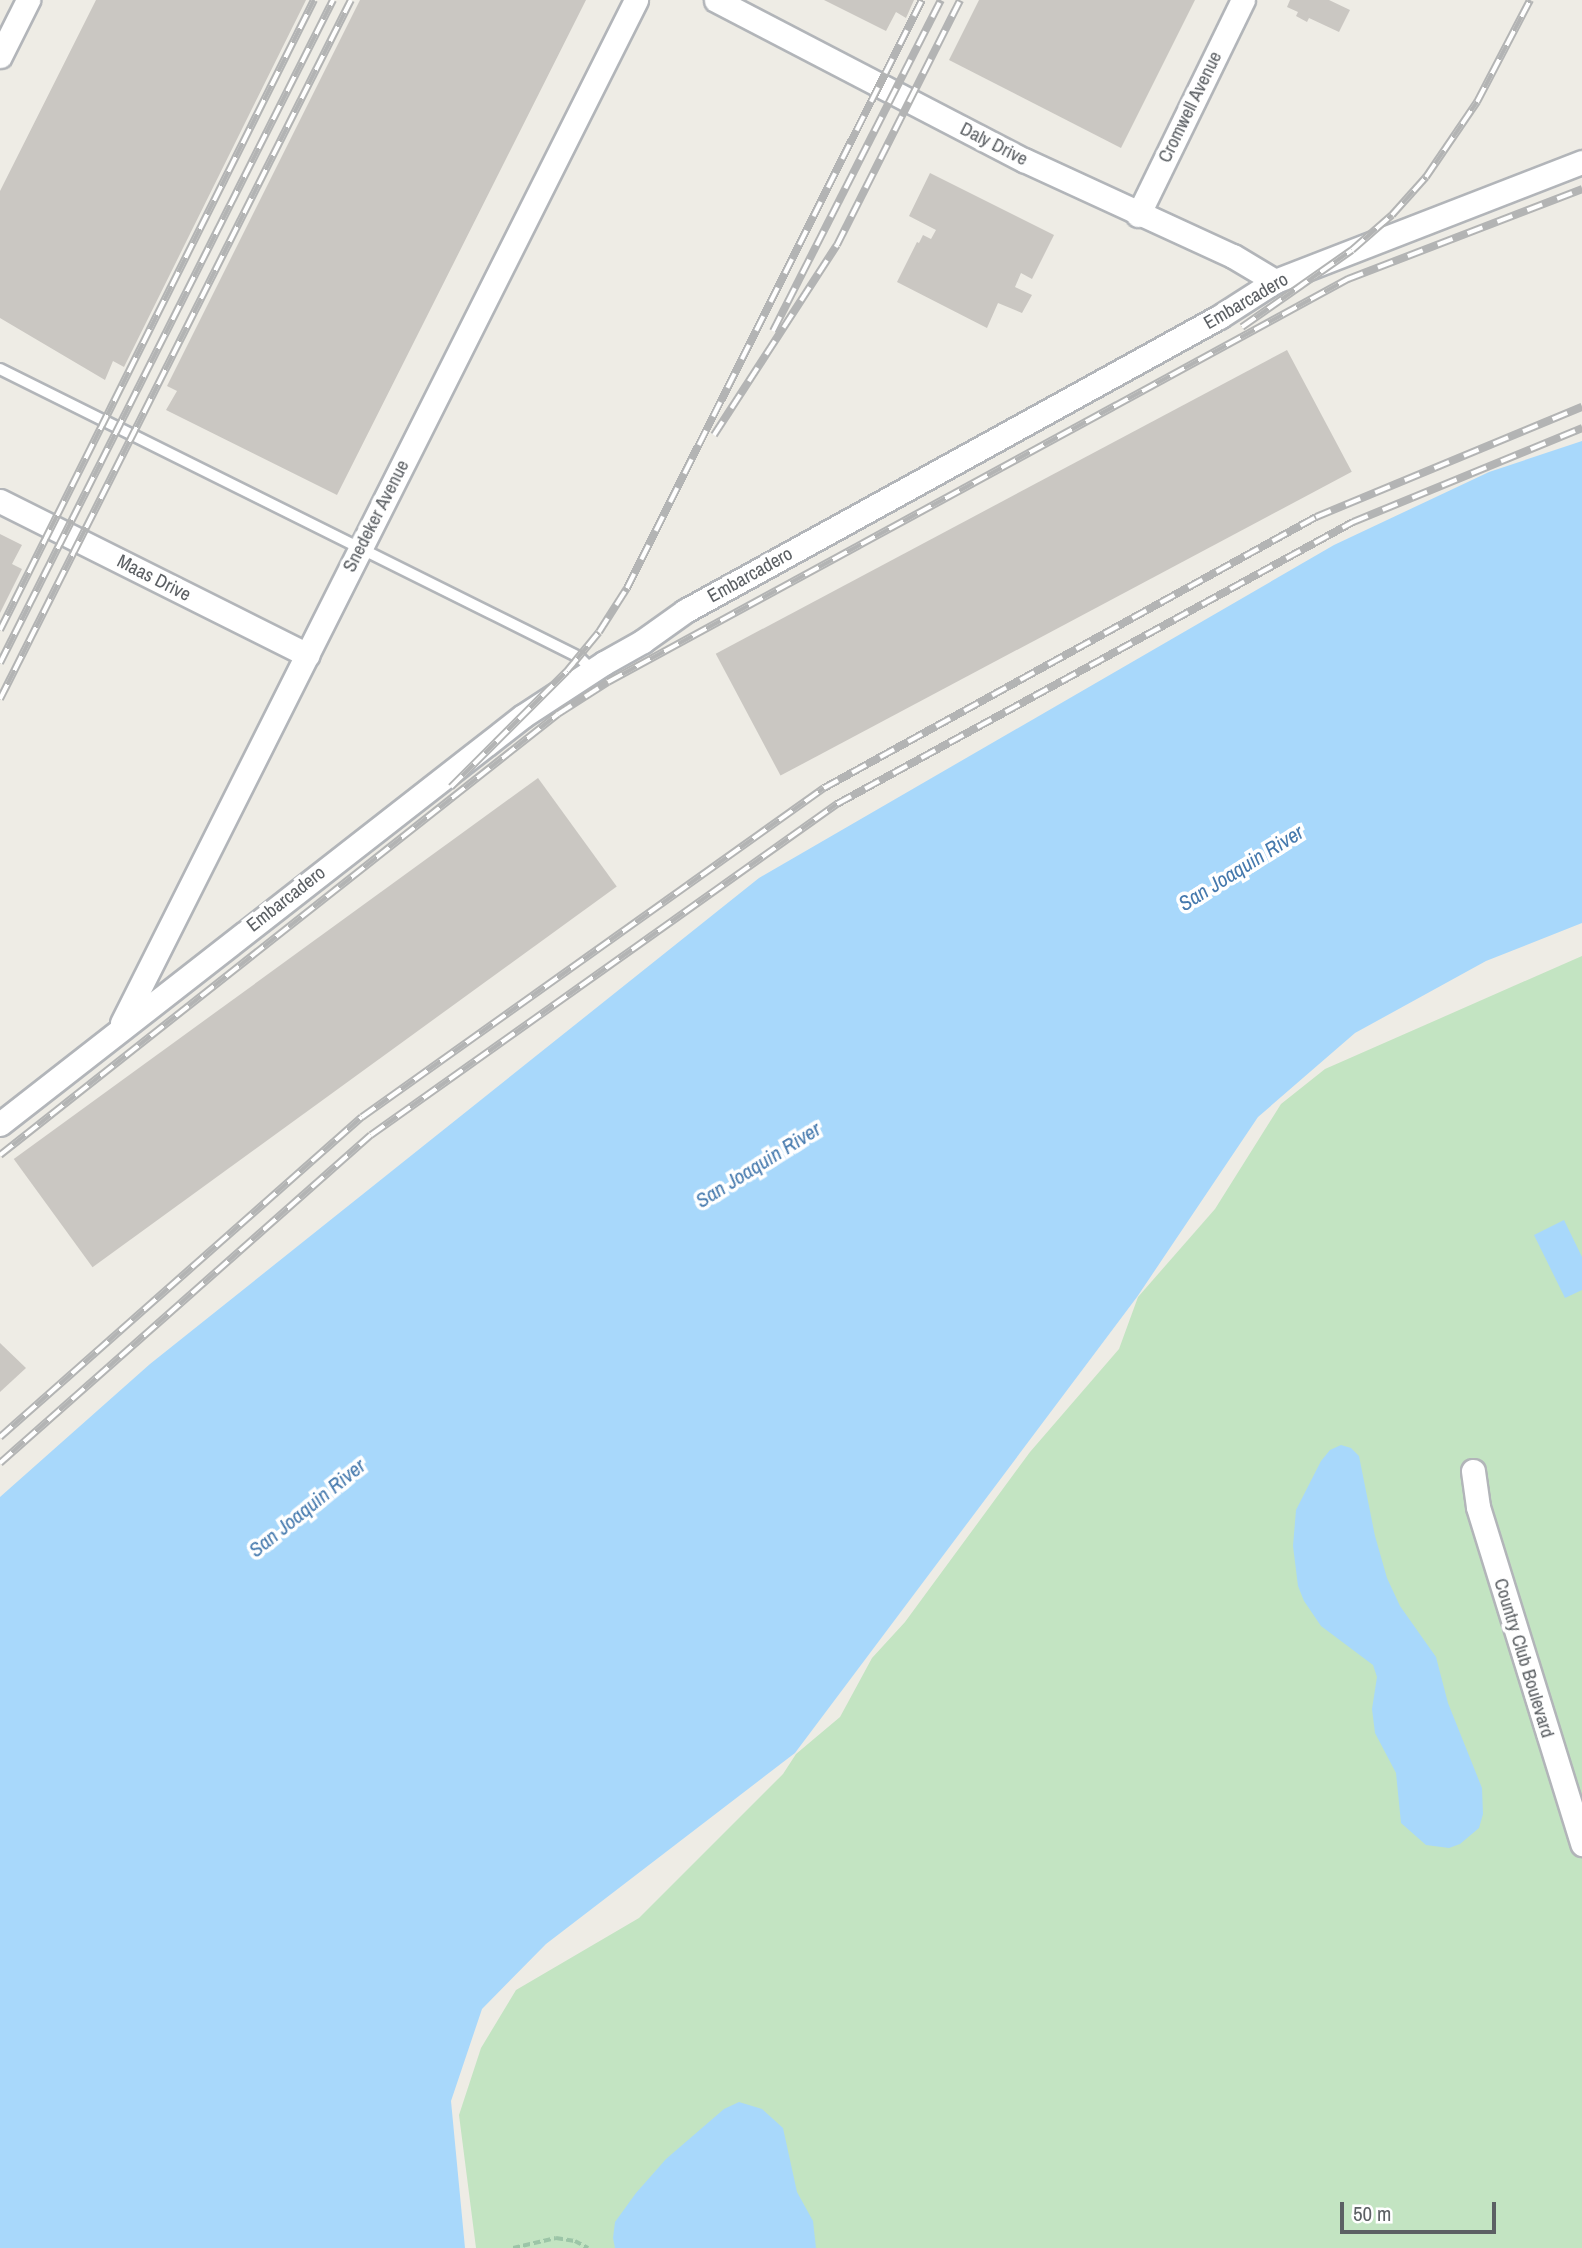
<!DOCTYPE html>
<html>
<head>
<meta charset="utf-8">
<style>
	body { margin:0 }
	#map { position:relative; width:1582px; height:2248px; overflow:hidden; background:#eeece5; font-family:"Archivo Narrow",sans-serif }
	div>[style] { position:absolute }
	.green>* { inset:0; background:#c3e4c2 }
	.water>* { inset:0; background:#a8d8fb }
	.building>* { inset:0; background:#cac7c2; transform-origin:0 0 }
	.path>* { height:3.5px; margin-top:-1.75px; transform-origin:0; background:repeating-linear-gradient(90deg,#9cc5a7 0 7px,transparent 0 10.5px) }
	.roads { filter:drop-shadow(2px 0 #b2b5b9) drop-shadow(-2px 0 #b2b5b9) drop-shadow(0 2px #b2b5b9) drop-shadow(0 -2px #b2b5b9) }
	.lane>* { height:10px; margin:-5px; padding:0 5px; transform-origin:5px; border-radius:5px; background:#fff }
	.street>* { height:23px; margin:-11.5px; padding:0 11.5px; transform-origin:11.5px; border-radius:11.5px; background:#fff }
	.rail>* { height:8px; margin-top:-4px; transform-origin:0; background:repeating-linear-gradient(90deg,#fff 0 16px,#b3b4b4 0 32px); box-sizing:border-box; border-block:2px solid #b3b4b4 }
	span { translate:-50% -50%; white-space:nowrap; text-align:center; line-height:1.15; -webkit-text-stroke:7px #fff; paint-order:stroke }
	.street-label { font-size:19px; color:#5c6064 }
	.water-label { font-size:21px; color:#4579ad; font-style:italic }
	.scale { position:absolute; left:1340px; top:2202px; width:156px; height:32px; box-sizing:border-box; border:4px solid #5c6064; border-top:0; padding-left:9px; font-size:21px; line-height:24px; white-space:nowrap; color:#5c6064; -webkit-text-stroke:5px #fff; paint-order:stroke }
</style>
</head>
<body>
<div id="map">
	<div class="green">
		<div style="clip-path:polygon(1582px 956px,1582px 2248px,476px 2248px,459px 2115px,481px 2048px,516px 1990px,639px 1918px,783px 1774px,796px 1754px,840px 1717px,872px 1658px,905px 1622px,1030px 1452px,1119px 1349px,1138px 1297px,1215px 1209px,1281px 1104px,1325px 1069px)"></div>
	</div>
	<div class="water">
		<div style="clip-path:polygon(1582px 441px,1582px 923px,1486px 961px,1355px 1033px,1258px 1117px,1137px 1297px,795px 1753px,546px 1944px,482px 2009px,451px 2101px,465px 2248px,0 2248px,0 1497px,150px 1364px,759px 878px,1334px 545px,1489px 472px)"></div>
		<div style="clip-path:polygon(1564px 1220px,1582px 1257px,1582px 1290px,1565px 1298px,1534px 1235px)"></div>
		<div style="clip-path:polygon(1341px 1445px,1351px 1448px,1359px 1456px,1375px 1536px,1387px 1578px,1400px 1606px,1436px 1657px,1448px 1703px,1482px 1788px,1483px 1814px,1479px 1828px,1460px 1844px,1449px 1848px,1426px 1845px,1401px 1823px,1396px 1773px,1375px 1733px,1372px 1709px,1377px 1677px,1373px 1665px,1321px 1626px,1304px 1601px,1298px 1586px,1293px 1546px,1296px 1510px,1321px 1461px,1330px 1450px)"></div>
		<div style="clip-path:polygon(739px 2102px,762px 2109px,783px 2128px,797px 2192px,813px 2221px,816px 2248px,615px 2248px,613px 2238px,615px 2222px,636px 2193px,666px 2159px,724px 2109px)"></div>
	</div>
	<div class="building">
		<div style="clip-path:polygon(96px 0,306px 0,124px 367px,113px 361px,105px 380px,0 318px,0 191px)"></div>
		<div style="clip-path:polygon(360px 0,586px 0,337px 495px,166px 410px,177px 391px,167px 386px)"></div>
		<div style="clip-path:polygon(824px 0,914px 0,906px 18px,896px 12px,886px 31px)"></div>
		<div style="clip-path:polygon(979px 0,1195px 0,1121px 148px,949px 60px)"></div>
		<div style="clip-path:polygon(1290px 0,1329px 0,1350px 10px,1339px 32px,1309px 18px,1307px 22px,1296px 16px,1298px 12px,1287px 7px)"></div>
		<div style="clip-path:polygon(930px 173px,1054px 235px,1032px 279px,1021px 273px,1015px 287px,1032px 295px,1022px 313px,998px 303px,987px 328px,897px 282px,917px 242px,919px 243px,923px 235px,931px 239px,936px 230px,909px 216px)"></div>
		<div style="left:1287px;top:350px;width:138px;height:647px;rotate:62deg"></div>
		<div style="clip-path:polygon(0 534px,22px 545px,12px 564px,22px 569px,0 613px)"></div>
		<div style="left:538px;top:778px;width:134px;height:648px;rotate:54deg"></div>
		<div style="clip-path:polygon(0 1343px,26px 1368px,0 1392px)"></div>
	</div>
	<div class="path">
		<div style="left:513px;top:2248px;width:44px;rotate:-13.1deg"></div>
		<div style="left:556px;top:2238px;width:19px;rotate:9deg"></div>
		<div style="left:575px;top:2241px;width:15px;rotate:28deg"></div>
	</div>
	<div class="roads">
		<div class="lane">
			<div style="left:0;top:369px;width:647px;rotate:26.45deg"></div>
			<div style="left:579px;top:657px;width:18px;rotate:45deg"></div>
		</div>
		<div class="street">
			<div style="left:716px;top:0;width:347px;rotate:27.5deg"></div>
			<div style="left:1024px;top:160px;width:230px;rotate:24.7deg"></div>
			<div style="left:1233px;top:256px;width:49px;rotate:30.8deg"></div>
			<div style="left:0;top:56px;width:63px;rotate:-63.4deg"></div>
			<div style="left:1138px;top:215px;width:239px;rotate:-64deg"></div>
			<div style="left:0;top:501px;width:344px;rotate:26.6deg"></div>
			<div style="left:122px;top:1023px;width:1145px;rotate:-63.32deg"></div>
			<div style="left:0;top:1124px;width:663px;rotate:-37.96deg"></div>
			<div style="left:523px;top:716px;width:97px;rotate:-33.2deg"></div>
			<div style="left:604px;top:663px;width:45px;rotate:-29.4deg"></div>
			<div style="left:643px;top:641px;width:52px;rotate:-35.5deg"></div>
			<div style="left:685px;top:611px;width:610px;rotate:-28.84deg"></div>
			<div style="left:1219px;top:317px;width:67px;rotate:-32.7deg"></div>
			<div style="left:1275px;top:281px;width:329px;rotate:-21.2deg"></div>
			<div style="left:1473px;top:1471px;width:36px;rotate:82deg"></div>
			<div style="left:1478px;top:1507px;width:353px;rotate:72.8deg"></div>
		</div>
	</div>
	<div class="rail">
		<div style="left:1242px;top:327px;width:134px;rotate:-35deg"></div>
		<div style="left:1352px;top:250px;width:53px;rotate:-41.2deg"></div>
		<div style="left:1392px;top:215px;width:51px;rotate:-48.2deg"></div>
		<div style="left:1426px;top:177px;width:91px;rotate:-55.8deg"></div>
		<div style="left:1477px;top:102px;width:115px;rotate:-62.5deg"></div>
		<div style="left:773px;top:331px;width:371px;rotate:-63.1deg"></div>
		<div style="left:714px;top:435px;width:226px;rotate:-57.1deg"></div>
		<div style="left:837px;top:245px;width:274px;rotate:-63.3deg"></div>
		<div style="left:0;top:630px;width:704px;rotate:-63.51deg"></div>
		<div style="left:0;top:663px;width:742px;rotate:-63.33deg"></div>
		<div style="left:0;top:699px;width:782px;rotate:-63.34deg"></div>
		<div style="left:451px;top:787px;width:164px;rotate:-45deg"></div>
		<div style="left:567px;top:671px;width:50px;rotate:-50.6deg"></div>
		<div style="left:599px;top:632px;width:52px;rotate:-57.5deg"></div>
		<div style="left:627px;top:588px;width:658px;rotate:-63.36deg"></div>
		<div style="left:0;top:1155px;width:711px;rotate:-38.32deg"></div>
		<div style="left:558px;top:714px;width:59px;rotate:-32.6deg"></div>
		<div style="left:608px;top:682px;width:843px;rotate:-28.57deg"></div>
		<div style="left:1348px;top:279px;width:251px;rotate:-21deg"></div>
		<div style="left:0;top:1437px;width:483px;rotate:-41.5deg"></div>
		<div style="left:362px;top:1117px;width:567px;rotate:-35.46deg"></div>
		<div style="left:824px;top:788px;width:562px;rotate:-28.85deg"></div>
		<div style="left:1316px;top:517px;width:288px;rotate:-22.5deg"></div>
		<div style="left:0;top:1463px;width:495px;rotate:-41.5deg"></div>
		<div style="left:371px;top:1135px;width:572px;rotate:-35.39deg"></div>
		<div style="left:837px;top:804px;width:588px;rotate:-28.66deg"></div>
		<div style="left:1353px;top:522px;width:248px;rotate:-22.3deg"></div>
	</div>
	<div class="street-label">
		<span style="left:1190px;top:107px;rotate:-64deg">Cromwell Avenue</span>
		<span style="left:994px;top:144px;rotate:27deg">Daly Drive</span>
		<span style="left:1246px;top:301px;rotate:-30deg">Embarcadero</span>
		<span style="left:376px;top:516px;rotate:-63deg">Snedeker Avenue</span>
		<span style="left:750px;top:575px;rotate:-29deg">Embarcadero</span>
		<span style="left:154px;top:578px;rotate:27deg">Maas Drive</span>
		<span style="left:286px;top:899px;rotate:-38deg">Embarcadero</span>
		<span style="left:1524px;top:1658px;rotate:73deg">Country Club Boulevard</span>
	</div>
	<div class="water-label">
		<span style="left:1241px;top:868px;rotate:-32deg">San Joaquin River</span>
		<span style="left:758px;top:1165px;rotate:-32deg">San Joaquin River</span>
		<span style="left:307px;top:1508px;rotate:-39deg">San Joaquin River</span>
	</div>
	<div class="scale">50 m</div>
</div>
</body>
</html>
